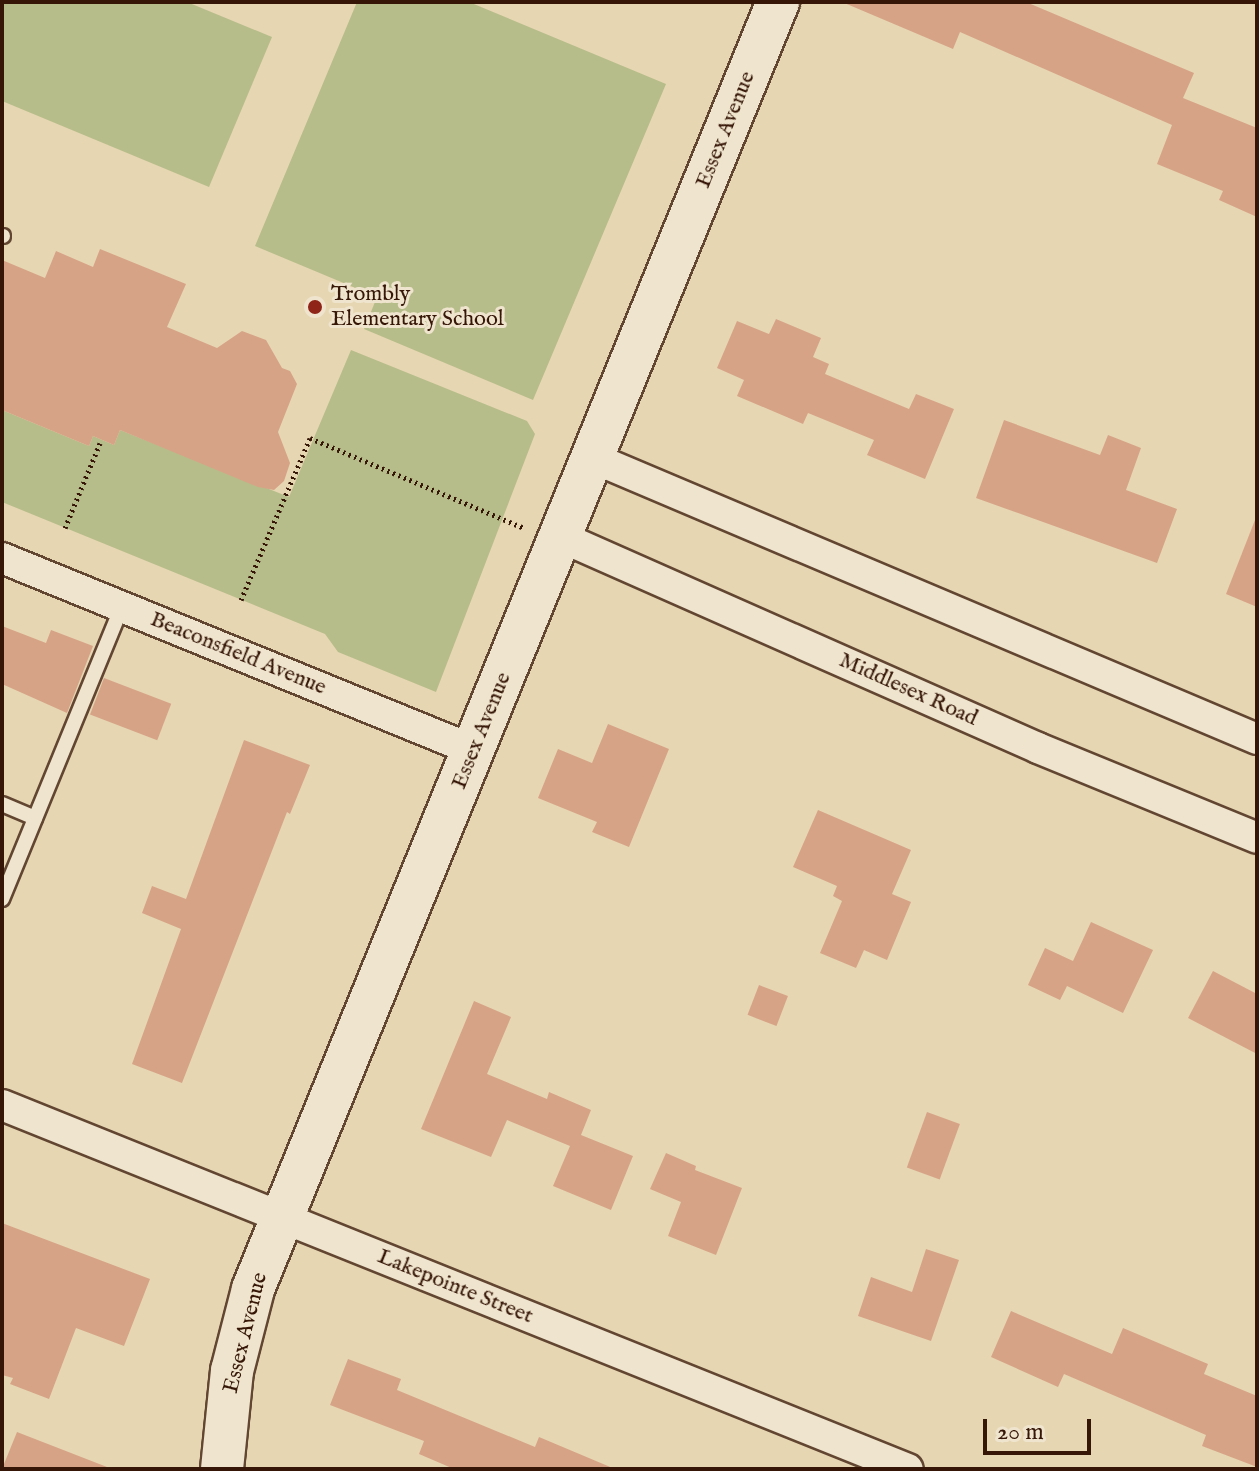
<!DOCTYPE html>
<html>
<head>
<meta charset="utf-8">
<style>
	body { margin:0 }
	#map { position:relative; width:1259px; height:1471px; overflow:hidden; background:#e6d6b2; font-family:"IM FELL English",serif }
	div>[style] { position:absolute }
	.green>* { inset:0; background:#b7bd8a }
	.building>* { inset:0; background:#d7a387; transform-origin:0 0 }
	.path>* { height:5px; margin-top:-2.5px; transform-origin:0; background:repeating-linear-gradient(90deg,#361607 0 2px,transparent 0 6px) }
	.roads { filter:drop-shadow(2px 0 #624632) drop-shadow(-2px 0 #624632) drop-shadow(0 2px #624632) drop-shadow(0 -2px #624632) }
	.lane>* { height:14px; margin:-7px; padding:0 7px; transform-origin:7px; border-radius:7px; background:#efe4cd }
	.street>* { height:30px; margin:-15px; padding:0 15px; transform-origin:15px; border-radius:15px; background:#efe4cd }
	.secondary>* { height:42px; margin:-21px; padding:0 21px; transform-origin:21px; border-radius:21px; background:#efe4cd }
	.dots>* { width:22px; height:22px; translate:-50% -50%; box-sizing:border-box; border:4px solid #efe4cd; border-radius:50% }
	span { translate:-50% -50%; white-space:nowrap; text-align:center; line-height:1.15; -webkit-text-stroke:6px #efe4cd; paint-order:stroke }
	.street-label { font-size:22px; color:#361607 }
	.poi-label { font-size:22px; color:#361607 }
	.left { translate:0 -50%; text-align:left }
	.frame { position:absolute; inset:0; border:4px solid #361607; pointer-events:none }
	.scale { position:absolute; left:983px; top:1419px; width:108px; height:36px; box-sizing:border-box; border:4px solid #361607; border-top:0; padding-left:10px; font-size:24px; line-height:28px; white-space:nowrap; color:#361607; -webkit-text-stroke:6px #efe4cd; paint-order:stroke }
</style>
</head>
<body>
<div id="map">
	<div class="green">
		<div style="clip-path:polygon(2px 2px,187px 2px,272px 37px,209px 187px,2px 101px)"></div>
		<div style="clip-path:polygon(357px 2px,469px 2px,666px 84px,533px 400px,364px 329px,377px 297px,255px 246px)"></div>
		<div style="clip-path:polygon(351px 350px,527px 421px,535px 434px,436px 692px,338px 652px,325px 634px,2px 502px,2px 410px,89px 446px,93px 436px,114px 445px,120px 430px,289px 497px)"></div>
	</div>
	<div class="building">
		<div style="clip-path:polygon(842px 2px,1026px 2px,1194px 73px,1183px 98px,1257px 128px,1257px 217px,1219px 200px,1223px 191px,1157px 164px,1172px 125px,960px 32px,953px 49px)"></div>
		<div style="clip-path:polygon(100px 249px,186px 284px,167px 327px,217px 348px,242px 331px,266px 340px,282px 368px,290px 371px,297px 384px,278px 432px,290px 463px,284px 481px,274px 490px,258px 487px,120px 430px,114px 445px,93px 436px,89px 446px,2px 410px,2px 260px,45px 278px,56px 251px,93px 267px)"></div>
		<div style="clip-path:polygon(776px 319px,821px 338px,813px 357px,829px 364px,825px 374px,909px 409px,916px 394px,954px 409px,925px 479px,867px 455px,874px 440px,808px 413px,803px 424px,737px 396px,744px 380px,717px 368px,737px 321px,769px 334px)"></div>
		<div style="clip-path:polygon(1004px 420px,1100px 455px,1108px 435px,1141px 448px,1126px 490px,1177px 509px,1157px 563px,976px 498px)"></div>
		<div style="clip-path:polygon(1255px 520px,1257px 520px,1257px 607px,1226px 594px)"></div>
		<div style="clip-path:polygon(2px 626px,46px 643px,51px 630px,93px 646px,67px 713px,2px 684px)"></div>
		<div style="left:104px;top:678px;width:72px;height:39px;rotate:21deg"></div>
		<div style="clip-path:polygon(608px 724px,669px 749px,629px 847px,592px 832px,597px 822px,538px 798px,558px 749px,592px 763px)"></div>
		<div style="clip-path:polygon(244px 740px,310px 765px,290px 814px,287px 812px,182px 1083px,132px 1064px,181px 929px,142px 913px,152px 886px,186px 899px)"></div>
		<div style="clip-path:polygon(818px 810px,911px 850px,892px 894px,911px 902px,887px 960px,864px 950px,856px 968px,820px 953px,842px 901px,833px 896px,837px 886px,793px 867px)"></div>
		<div style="clip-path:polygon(1091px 922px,1153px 950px,1123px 1013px,1067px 986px,1060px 1000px,1028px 985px,1045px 948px,1073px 961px)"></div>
		<div style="clip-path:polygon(1213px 971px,1257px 994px,1257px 1054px,1188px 1018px)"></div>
		<div style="left:759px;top:985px;width:31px;height:32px;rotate:21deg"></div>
		<div style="clip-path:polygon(474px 1001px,511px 1017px,487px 1074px,547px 1099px,549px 1092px,591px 1110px,581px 1135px,633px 1156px,611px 1210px,553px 1186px,570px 1146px,507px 1120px,491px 1157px,421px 1129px)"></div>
		<div style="left:927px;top:1112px;width:35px;height:59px;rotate:20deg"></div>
		<div style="clip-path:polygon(666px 1153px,696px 1166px,695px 1170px,742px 1188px,716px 1255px,668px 1236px,681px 1202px,650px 1189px)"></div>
		<div style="clip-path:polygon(2px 1223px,150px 1279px,124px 1346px,76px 1328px,49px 1399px,10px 1384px,13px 1378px,2px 1375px)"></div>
		<div style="clip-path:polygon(926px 1249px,959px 1260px,931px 1341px,858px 1316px,871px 1277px,912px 1292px)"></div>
		<div style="clip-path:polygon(1011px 1311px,1112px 1354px,1123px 1328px,1208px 1364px,1204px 1374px,1257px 1396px,1257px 1467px,1202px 1446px,1206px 1435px,1064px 1374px,1058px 1387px,991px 1357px)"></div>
		<div style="clip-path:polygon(348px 1359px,401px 1379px,397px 1390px,535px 1447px,539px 1437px,615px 1469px,454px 1469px,419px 1454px,424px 1441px,330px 1405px)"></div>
		<div style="clip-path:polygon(17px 1432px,107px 1467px,107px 1469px,2px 1469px)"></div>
	</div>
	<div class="path">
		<div style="left:65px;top:528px;width:92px;rotate:-67.6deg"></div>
		<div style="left:241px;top:600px;width:176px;rotate:-66.9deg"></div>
		<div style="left:310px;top:438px;width:232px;rotate:22.8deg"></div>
	</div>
	<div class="roads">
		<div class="lane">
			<div style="left:2px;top:236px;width:1px"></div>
			<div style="left:2px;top:804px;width:36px;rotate:23deg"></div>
			<div style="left:2px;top:899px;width:316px;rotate:-67.7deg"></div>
		</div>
		<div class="street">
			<div style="left:593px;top:458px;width:721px;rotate:22.94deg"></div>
			<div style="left:561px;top:537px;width:522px;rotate:23.86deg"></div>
			<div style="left:1038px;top:748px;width:237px;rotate:22.3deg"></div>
			<div style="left:2px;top:558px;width:509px;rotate:22.18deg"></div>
			<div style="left:2px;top:1105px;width:976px;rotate:21.89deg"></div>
		</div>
		<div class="secondary">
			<div style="left:222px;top:1469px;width:99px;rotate:-84.2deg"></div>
			<div style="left:232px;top:1371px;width:85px;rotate:-75.6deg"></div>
			<div style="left:253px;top:1289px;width:1390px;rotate:-67.81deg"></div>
		</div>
	</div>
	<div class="dots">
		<div style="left:315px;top:307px;background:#8f2418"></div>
	</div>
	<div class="street-label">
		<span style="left:726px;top:130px;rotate:-68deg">Essex Avenue</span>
		<span style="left:238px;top:654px;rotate:22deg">Beaconsfield Avenue</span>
		<span style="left:908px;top:690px;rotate:24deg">Middlesex Road</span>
		<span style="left:482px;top:731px;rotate:-68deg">Essex Avenue</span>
		<span style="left:455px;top:1287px;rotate:22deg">Lakepointe Street</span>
		<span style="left:246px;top:1333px;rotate:-76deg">Essex Avenue</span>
	</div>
	<div class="poi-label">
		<span class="left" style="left:331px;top:307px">Trombly<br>Elementary School</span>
	</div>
	<div class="frame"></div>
	<div class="scale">20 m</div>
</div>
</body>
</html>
